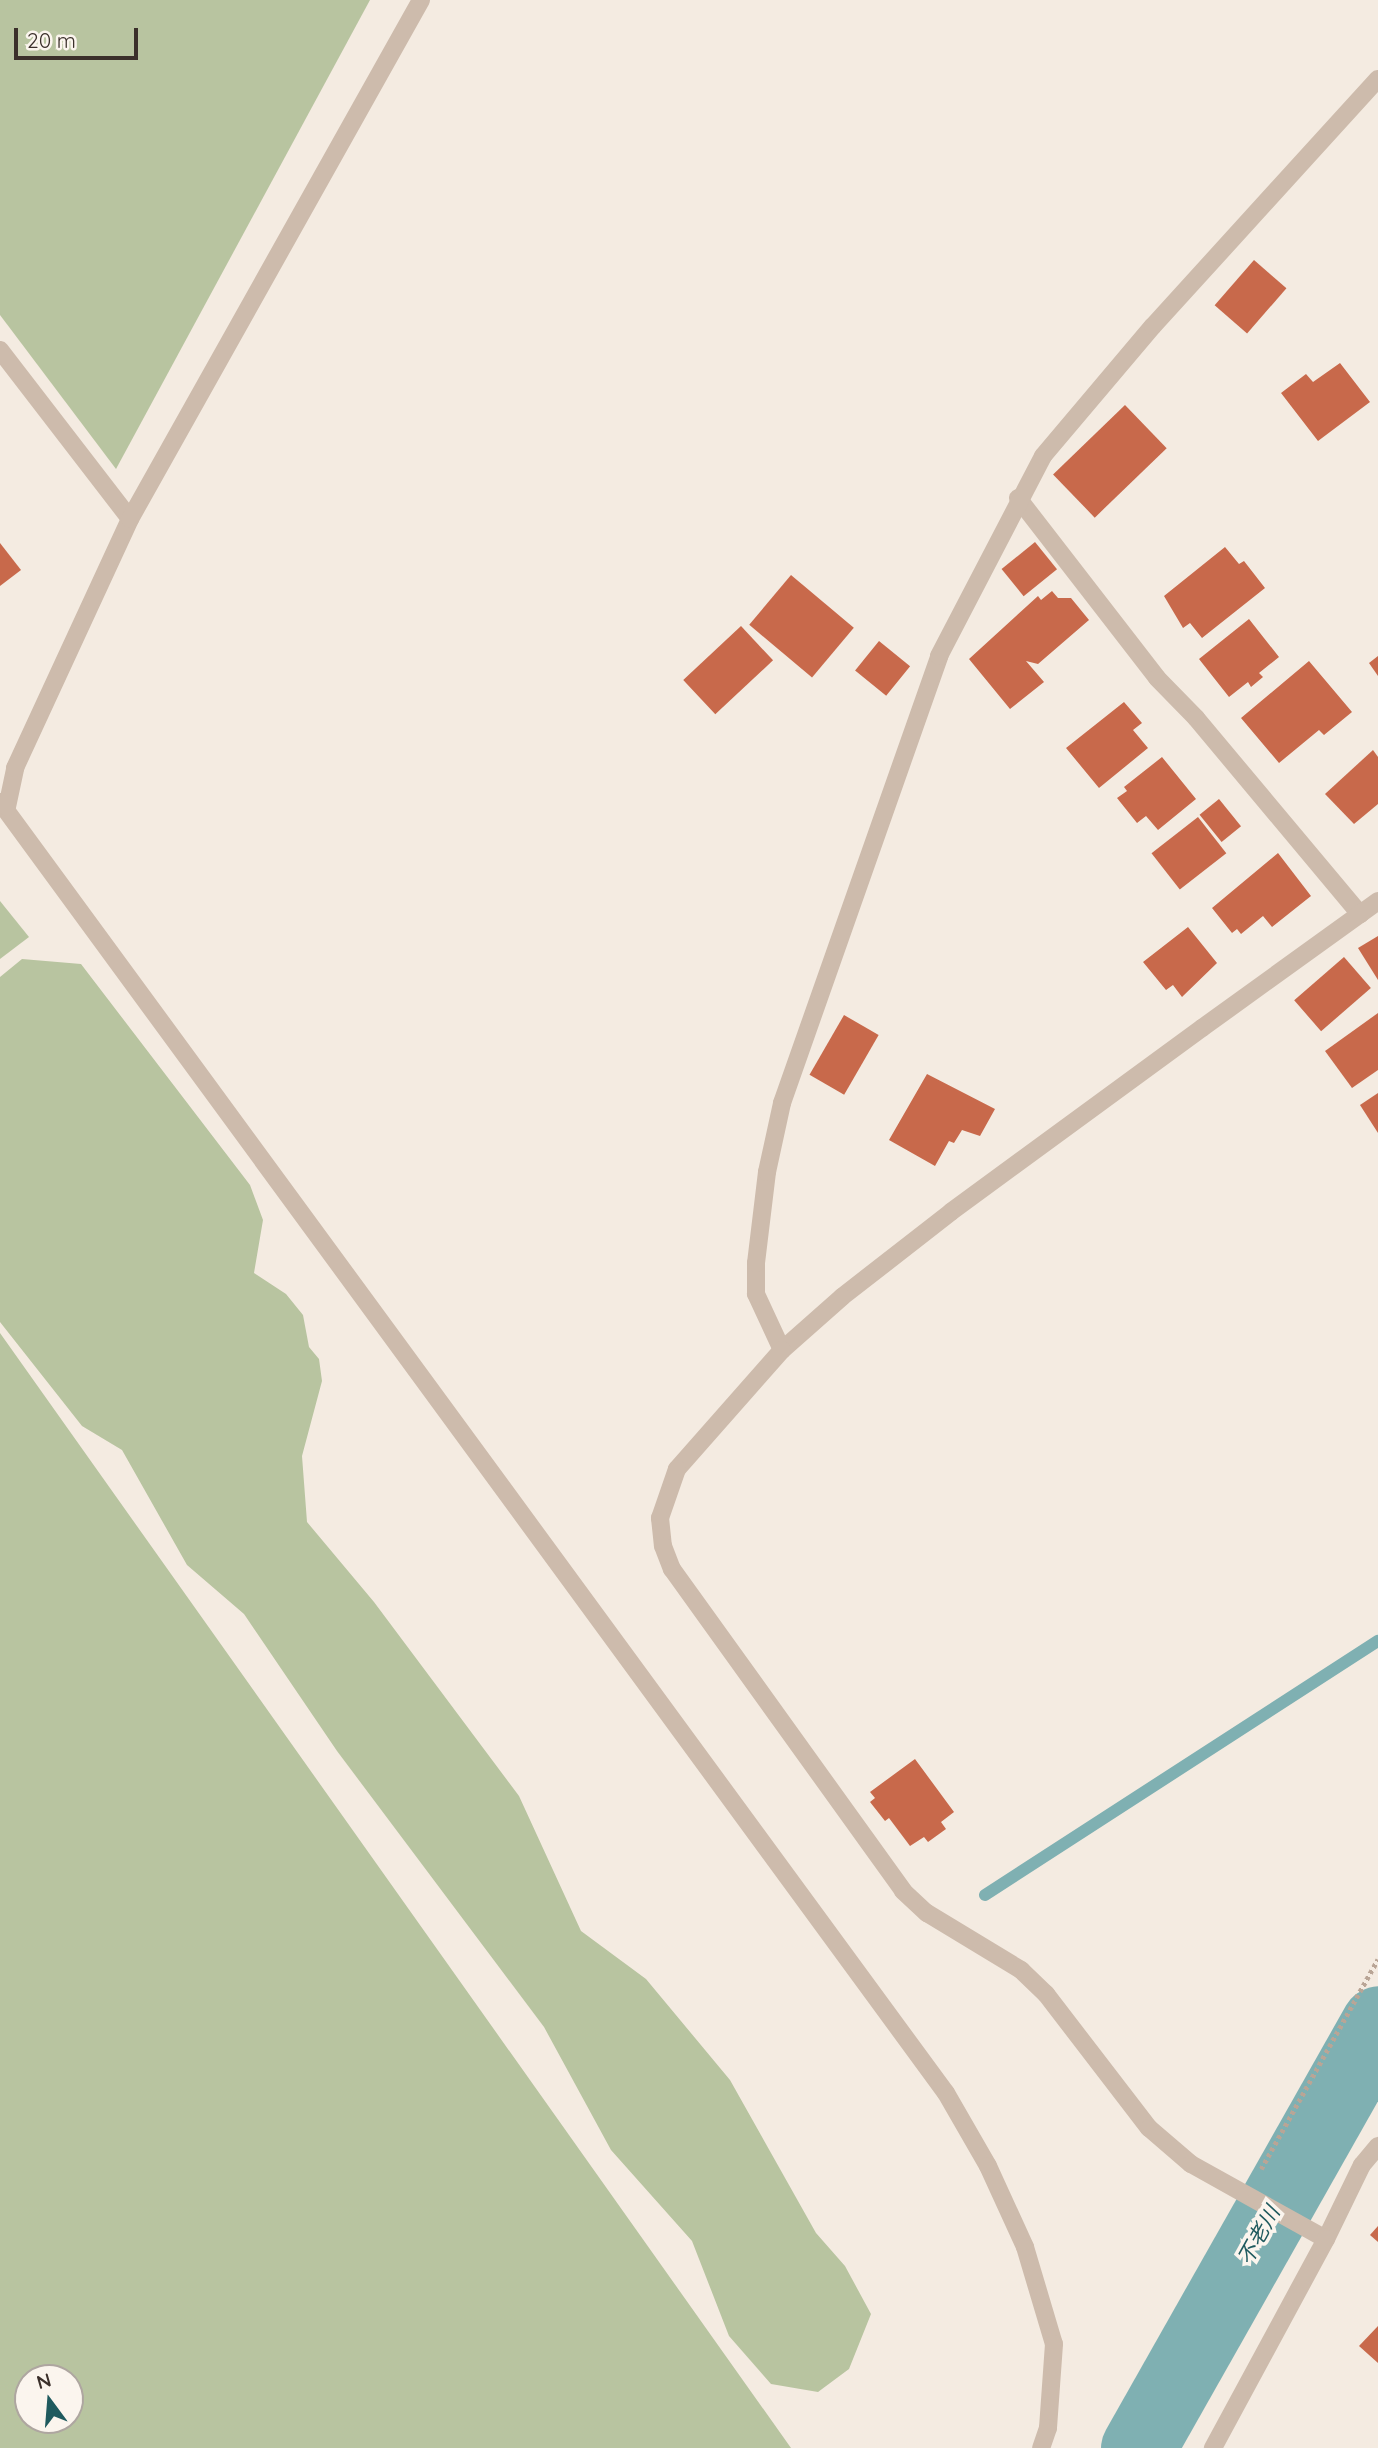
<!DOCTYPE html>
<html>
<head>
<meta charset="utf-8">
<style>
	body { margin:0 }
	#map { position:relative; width:1378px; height:2448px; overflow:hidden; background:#f4ebe1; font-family:Quicksand,"Noto Sans JP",sans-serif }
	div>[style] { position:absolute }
	.green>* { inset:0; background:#b8c4a0 }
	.stream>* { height:12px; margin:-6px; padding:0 6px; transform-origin:6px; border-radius:6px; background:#7fb0b2 }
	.river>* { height:75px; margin:-37.5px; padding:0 37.5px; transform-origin:37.5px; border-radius:37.5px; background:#7fb0b2 }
	.building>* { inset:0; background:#c8694b; transform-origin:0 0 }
	.path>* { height:4.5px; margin-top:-2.25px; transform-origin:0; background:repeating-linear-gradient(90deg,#b9a596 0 3.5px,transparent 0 7px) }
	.service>* { height:18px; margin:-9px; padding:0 9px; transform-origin:9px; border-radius:9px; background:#cdbbac }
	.minor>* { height:18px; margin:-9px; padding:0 9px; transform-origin:9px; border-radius:9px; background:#cdbbac }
	.tertiary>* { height:18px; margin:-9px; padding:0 9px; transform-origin:9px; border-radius:9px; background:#cdbbac }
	span { translate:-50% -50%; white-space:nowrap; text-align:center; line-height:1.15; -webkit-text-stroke:7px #fbf5ee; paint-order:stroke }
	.water-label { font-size:21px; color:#1f5a5e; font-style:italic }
	.north { position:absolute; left:14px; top:2364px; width:70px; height:70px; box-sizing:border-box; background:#fbf5ee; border:2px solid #aea6a0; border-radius:50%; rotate:344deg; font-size:19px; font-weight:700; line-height:28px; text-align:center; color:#3b302b }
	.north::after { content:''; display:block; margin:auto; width:24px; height:32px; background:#1f5a5e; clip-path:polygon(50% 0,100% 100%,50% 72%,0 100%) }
	.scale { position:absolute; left:14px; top:28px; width:124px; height:32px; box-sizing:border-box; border:4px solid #3b302b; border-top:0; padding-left:9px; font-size:21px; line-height:24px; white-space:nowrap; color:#3b302b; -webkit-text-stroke:5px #fbf5ee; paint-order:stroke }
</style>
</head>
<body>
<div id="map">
	<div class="green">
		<div style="clip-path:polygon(0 0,370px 0,116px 469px,0 315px)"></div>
		<div style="clip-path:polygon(0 901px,29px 937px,0 959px)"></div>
		<div style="clip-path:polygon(22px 959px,81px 964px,250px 1185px,263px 1220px,254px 1273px,286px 1294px,303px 1315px,309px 1347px,319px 1359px,322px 1381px,302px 1456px,307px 1522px,374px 1602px,519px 1796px,581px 1931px,646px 1979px,730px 2080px,816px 2233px,845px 2266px,871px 2314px,849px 2369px,818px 2392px,771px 2384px,729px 2336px,692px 2241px,611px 2150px,544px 2027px,337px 1751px,244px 1614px,187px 1565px,122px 1450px,82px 1426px,0 1322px,0 977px)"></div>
		<div style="clip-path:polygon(evenodd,0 1333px,791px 2448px,0 2448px,0 1333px,28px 2378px,70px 2378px,70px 2420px,28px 2420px,28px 2378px)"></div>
	</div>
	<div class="stream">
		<div style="left:985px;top:1895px;width:468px;rotate:-32.9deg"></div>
	</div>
	<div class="river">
		<div style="left:1138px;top:2448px;width:488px;rotate:-60.5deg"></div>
	</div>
	<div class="building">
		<div style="left:1254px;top:260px;width:43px;height:60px;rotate:41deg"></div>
		<div style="clip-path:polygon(1340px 363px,1370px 402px,1318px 441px,1281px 393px,1306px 374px,1313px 382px)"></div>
		<div style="left:1125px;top:405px;width:60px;height:100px;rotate:46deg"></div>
		<div style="left:1035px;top:542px;width:35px;height:43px;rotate:51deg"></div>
		<div style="clip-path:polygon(0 543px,21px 570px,0 586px)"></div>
		<div style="clip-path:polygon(1225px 547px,1239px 564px,1244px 561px,1265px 588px,1202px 638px,1190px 623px,1183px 628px,1164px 596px)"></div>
		<div style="left:791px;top:575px;width:82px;height:65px;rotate:40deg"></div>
		<div style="clip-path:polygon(1052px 591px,1058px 598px,1071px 598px,1089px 620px,1038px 664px,1026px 661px,1044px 682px,1010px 709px,969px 659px,1038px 596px,1041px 600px)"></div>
		<div style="clip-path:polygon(1249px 619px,1279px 657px,1259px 673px,1263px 677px,1251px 687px,1248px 682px,1229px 697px,1199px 659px)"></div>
		<div style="left:741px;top:626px;width:47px;height:79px;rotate:47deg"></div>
		<div style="left:879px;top:641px;width:40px;height:38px;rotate:39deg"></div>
		<div style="clip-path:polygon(1378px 656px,1378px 676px,1369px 663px)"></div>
		<div style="clip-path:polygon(1309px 661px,1352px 712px,1324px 735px,1319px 730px,1279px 763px,1241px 718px)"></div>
		<div style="clip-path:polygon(1124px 702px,1142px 723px,1133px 730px,1148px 748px,1099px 788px,1066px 748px)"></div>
		<div style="clip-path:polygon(1373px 750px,1378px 757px,1378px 804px,1354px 824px,1325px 794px)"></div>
		<div style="clip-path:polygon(1162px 757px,1196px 799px,1158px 830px,1146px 816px,1137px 823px,1117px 798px,1127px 791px,1124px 787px)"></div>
		<div style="left:1219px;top:799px;width:35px;height:25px;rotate:51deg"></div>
		<div style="left:1198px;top:817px;width:46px;height:59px;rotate:52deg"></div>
		<div style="clip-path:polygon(1278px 853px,1311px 896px,1272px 927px,1263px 916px,1241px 934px,1237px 929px,1232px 933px,1212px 908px)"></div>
		<div style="clip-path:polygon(1188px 927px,1217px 963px,1182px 997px,1173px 985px,1166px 990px,1143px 962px)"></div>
		<div style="clip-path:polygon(1378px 936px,1378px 980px,1358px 948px)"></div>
		<div style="left:1344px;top:957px;width:41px;height:66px;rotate:49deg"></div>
		<div style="clip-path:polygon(1378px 1013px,1378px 1070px,1352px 1088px,1325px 1051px)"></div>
		<div style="left:844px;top:1015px;width:40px;height:69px;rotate:30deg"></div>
		<div style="clip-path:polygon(927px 1074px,995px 1109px,980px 1136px,962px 1130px,954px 1143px,949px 1141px,935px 1166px,889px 1140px)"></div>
		<div style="clip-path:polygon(1378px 1093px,1378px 1133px,1360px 1105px)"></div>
		<div style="clip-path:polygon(915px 1759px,954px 1812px,941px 1822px,946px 1829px,928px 1842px,924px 1837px,910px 1846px,889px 1818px,885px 1821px,870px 1802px,875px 1798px,870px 1792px)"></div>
		<div style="clip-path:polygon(1378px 2226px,1378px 2242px,1370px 2235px)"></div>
		<div style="clip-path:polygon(1378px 2326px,1378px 2363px,1359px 2346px)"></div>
	</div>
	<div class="path">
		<div style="left:1261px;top:2169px;width:240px;rotate:-60.9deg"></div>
	</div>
	<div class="service">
		<div style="left:0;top:350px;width:213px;rotate:52.4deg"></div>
		<div style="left:0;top:802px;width:1600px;rotate:53.77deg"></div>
		<div style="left:946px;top:2093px;width:84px;rotate:60.1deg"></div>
		<div style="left:988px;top:2166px;width:89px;rotate:65.4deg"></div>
		<div style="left:1025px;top:2247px;width:101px;rotate:73.4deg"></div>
		<div style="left:1054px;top:2344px;width:84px;rotate:94.1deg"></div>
		<div style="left:1048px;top:2428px;width:21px;rotate:109deg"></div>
		<div style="left:7px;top:807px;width:40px;rotate:-78deg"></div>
		<div style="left:15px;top:768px;width:274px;rotate:-65.2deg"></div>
		<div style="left:130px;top:519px;width:595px;rotate:-60.72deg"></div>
	</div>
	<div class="minor">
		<div style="left:1018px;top:498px;width:227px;rotate:52.3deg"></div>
		<div style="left:1157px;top:678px;width:56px;rotate:45.7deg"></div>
		<div style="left:1196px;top:718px;width:256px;rotate:50.1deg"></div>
		<div style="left:1202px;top:1028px;width:217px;rotate:-35.8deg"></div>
		<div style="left:782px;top:1350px;width:62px;rotate:-114.9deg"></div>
		<div style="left:756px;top:1294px;width:31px;rotate:-90deg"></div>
		<div style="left:756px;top:1263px;width:92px;rotate:-83.1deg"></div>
		<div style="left:767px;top:1172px;width:71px;rotate:-77.7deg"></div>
		<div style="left:782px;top:1103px;width:474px;rotate:-70.6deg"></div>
		<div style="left:939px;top:656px;width:225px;rotate:-62.5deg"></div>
		<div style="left:1043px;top:456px;width:170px;rotate:-49.8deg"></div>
		<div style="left:1153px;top:326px;width:334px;rotate:-47.7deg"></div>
		<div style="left:1326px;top:2239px;width:82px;rotate:-64.1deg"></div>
		<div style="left:1362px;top:2165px;width:25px;rotate:-50deg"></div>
	</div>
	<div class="tertiary">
		<div style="left:1202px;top:1028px;width:311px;rotate:143.8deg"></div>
		<div style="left:951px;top:1212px;width:138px;rotate:142.1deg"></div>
		<div style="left:842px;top:1297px;width:80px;rotate:138.5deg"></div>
		<div style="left:782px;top:1350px;width:159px;rotate:131.4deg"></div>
		<div style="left:677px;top:1469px;width:52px;rotate:109.1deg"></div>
		<div style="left:660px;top:1518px;width:28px;rotate:84deg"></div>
		<div style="left:663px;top:1546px;width:25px;rotate:69deg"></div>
		<div style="left:672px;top:1569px;width:396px;rotate:54.3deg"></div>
		<div style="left:903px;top:1891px;width:33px;rotate:43deg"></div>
		<div style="left:927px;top:1913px;width:110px;rotate:31.2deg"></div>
		<div style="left:1021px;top:1970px;width:35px;rotate:44deg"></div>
		<div style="left:1046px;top:1994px;width:169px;rotate:52.5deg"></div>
		<div style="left:1149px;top:2128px;width:55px;rotate:40.6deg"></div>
		<div style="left:1191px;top:2164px;width:154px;rotate:29.1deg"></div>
		<div style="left:1326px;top:2239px;width:238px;rotate:118.4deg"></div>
	</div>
	<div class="water-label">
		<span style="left:1258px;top:2235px;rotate:-61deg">不老川</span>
	</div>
	<div class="north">N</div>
	<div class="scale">20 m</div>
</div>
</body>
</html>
